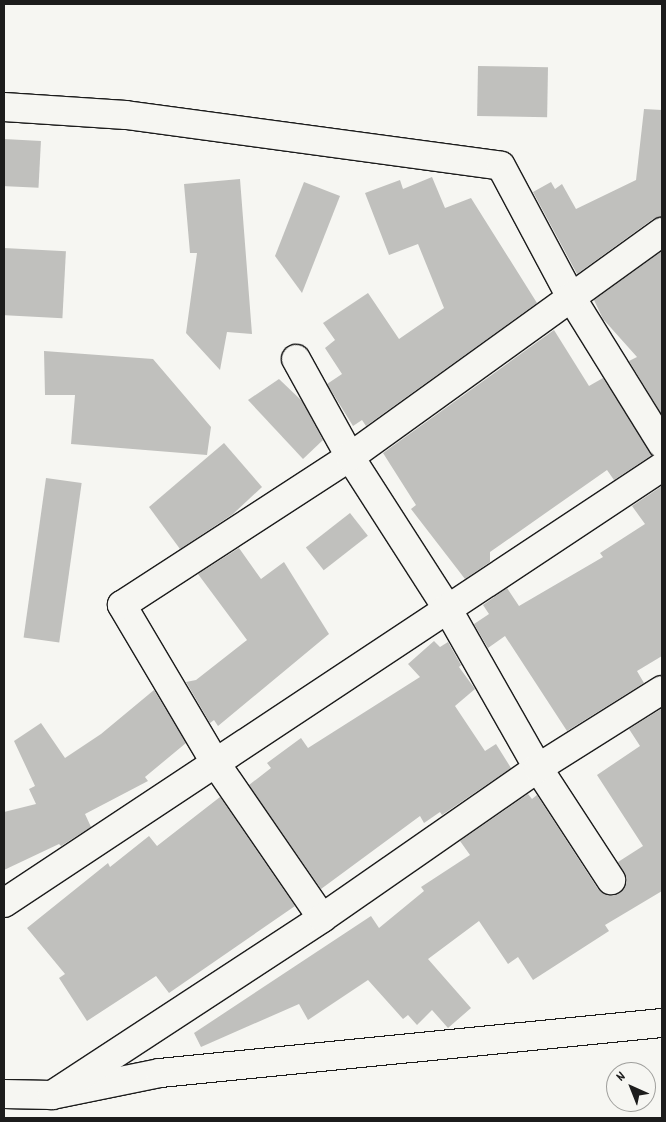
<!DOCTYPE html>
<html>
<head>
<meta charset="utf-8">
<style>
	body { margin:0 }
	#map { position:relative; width:666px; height:1122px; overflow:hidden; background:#f6f6f2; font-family:Dekko,sans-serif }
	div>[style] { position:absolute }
	.building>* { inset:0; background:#c0c0bd; transform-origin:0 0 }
	.roads { filter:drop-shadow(1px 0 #1c1c1c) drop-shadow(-1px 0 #1c1c1c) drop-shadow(0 1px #1c1c1c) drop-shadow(0 -1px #1c1c1c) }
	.minor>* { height:28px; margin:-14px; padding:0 14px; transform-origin:14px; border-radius:14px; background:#f6f6f2 }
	span { translate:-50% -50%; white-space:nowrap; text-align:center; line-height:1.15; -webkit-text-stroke:5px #f6f6f2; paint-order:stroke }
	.frame { position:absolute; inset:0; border:5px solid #1c1c1c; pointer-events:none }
	.north { position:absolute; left:606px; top:1062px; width:50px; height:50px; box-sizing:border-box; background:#f6f6f2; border:1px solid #9f9f9c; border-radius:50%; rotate:316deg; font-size:14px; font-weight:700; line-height:20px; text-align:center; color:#1c1c1c }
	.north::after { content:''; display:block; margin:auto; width:18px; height:22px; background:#1c1c1c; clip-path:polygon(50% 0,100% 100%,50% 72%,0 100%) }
</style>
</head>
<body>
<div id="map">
	<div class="building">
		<div style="left:478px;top:66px;width:70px;height:50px;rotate:1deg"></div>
		<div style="clip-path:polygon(644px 109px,662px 110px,662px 217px,653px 219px,577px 274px,533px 192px,551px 182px,555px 189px,562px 184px,576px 209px,636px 180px)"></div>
		<div style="left:4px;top:139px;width:37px;height:47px;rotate:3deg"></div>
		<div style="clip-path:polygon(432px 177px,445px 208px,471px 198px,537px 303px,366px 426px,362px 420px,353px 426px,327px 384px,342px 374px,325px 348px,335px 340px,323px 323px,368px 293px,399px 339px,444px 308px,418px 244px,389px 255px,365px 193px,400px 180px,403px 189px)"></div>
		<div style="clip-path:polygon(240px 179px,252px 334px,227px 332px,220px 370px,186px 333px,197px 253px,190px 253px,184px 184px)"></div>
		<div style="clip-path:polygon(304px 182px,340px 196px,302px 293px,275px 256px)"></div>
		<div style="left:4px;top:248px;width:62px;height:67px;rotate:3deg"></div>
		<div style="clip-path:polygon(662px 251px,662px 415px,629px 361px,637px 357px,603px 319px,594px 300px)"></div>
		<div style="clip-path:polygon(554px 330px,589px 386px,603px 378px,652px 455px,614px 480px,607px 470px,490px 552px,490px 562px,465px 579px,411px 509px,416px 505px,383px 453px)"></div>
		<div style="clip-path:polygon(44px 351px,153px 359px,211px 427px,207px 455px,71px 444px,75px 395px,45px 395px)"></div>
		<div style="clip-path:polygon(279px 379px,302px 401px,323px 440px,303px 459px,248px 400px)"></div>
		<div style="clip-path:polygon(224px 443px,262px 487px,233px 514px,180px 549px,149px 507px)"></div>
		<div style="left:46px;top:478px;width:36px;height:161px;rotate:8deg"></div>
		<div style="clip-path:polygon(662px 486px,662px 656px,637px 671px,644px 683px,567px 731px,505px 636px,488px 648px,474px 624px,489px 614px,483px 605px,507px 588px,519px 606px,603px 557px,600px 553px,645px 524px,632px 506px)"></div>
		<div style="left:350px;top:513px;width:29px;height:56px;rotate:52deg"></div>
		<div style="clip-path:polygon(239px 548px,261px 579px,284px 562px,329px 634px,218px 726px,214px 720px,210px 723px,186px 682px,196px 680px,247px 640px,198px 574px)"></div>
		<div style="clip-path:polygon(434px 641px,440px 647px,448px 642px,461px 665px,459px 667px,475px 689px,455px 706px,485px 751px,496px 744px,511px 768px,442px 815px,440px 812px,424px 823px,420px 816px,321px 889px,249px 785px,271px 768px,267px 763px,301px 738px,308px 748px,420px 677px,408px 664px)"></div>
		<div style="clip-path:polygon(154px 690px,186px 743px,145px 777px,148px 781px,85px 814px,91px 827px,61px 846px,59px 844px,4px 870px,4px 812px,36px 804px,29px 789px,35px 786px,14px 741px,41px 723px,65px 758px,101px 734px)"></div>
		<div style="clip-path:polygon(661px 709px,662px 891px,605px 925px,609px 931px,533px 980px,518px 957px,508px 964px,479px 921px,428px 959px,471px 1008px,448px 1028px,432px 1010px,417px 1025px,408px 1015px,403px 1019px,368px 980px,308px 1020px,299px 1004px,201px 1047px,194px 1033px,371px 916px,379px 928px,424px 891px,421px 887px,470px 855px,460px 841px,528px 794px,532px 799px,537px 795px,598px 889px,611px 896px,620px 893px,627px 879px,618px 862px,643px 846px,597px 775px,640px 746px,629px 729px)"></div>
		<div style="clip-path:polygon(220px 797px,295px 906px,169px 993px,156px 976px,87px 1021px,59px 978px,65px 974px,27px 928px,108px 863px,110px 867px,149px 836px,157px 846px)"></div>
	</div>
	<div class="roads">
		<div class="minor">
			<div style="left:4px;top:107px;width:122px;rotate:3.8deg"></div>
			<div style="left:126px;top:115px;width:378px;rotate:7.7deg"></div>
			<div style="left:501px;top:166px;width:149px;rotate:61.9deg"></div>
			<div style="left:571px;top:297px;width:173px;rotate:58.2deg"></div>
			<div style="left:296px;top:359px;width:112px;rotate:61.1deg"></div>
			<div style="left:350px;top:457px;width:179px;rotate:57.3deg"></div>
			<div style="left:447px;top:608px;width:184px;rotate:60.4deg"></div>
			<div style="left:538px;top:768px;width:134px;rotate:56.9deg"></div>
			<div style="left:4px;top:903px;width:789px;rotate:-33.53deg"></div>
			<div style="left:322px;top:918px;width:187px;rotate:-124.5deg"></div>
			<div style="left:216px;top:764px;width:185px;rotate:-120.6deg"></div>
			<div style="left:122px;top:605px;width:272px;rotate:-33deg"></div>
			<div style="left:350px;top:457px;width:385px;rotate:-35.8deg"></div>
			<div style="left:4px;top:1094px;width:48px;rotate:1.2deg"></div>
			<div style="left:52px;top:1095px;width:110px;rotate:-11.5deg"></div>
			<div style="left:160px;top:1073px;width:504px;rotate:-5.69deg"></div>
			<div style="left:52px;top:1095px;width:323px;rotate:-33.2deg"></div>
			<div style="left:322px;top:918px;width:263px;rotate:-34.8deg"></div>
			<div style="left:538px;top:768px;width:146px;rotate:-32.2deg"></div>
		</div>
	</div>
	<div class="frame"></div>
	<div class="north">N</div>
</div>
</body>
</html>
